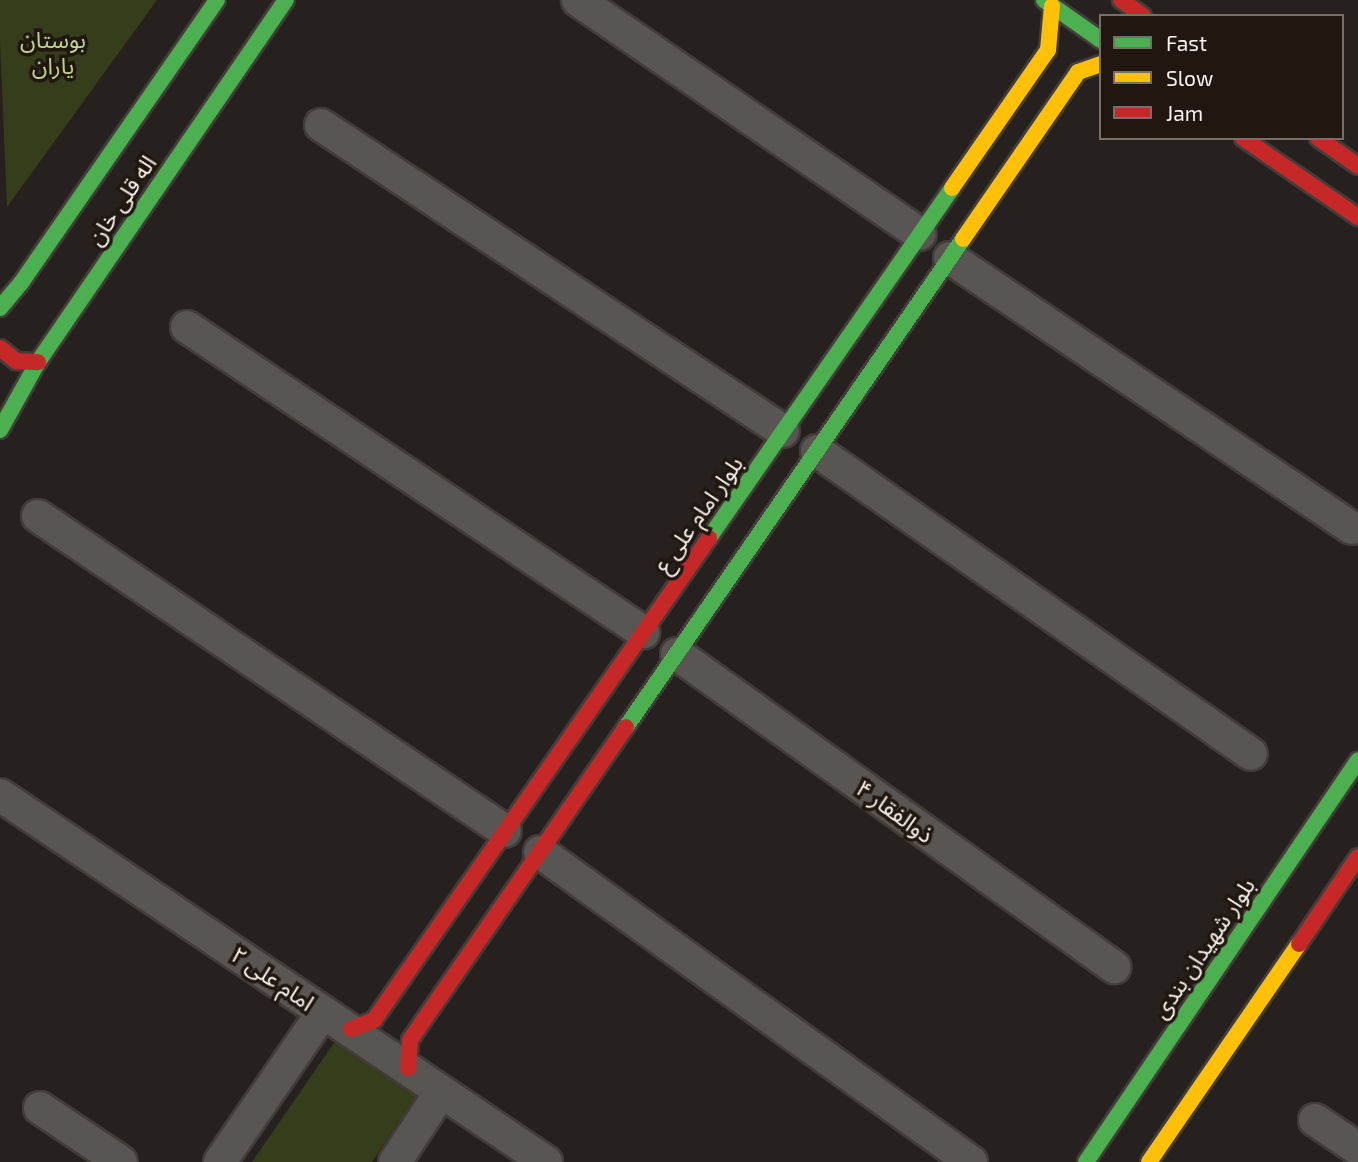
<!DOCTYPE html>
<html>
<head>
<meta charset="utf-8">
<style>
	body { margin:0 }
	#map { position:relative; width:1358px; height:1162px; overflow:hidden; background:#26211e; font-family:"Exo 2","Noto Sans Arabic",sans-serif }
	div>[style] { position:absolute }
	.green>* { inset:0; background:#363d1b }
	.roads { filter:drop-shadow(2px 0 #423d3a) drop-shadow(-2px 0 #423d3a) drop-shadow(0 2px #423d3a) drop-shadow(0 -2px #423d3a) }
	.street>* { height:32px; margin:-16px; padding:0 16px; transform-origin:16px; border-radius:16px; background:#595553 }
	.fast>* { height:16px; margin:-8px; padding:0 8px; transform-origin:8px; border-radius:8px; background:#4caf50 }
	.slow>* { height:16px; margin:-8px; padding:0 8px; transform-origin:8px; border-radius:8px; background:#ffc107 }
	.jam>* { height:16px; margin:-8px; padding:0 8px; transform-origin:8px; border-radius:8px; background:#c62828 }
	span { translate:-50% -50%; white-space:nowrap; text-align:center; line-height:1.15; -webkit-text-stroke:7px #201711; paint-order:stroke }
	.park-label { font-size:23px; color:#c0d28a }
	.street-label { font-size:23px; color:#faf3ef }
	.legend { position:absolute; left:1099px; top:14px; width:245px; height:126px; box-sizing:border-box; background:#201711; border:2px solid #776f6a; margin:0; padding:9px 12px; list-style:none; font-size:21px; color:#faf3ef }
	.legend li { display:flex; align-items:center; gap:14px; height:35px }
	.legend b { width:35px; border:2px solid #776f6a }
</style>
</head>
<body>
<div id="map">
	<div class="green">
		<div style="clip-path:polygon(0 0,157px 0,7px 207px,0 40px)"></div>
		<div style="clip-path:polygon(336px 1040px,417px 1095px,372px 1162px,252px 1162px)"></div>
	</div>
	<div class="roads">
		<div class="street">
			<div style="left:578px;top:0;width:414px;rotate:34.4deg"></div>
			<div style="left:321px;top:125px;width:554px;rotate:33.52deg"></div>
			<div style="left:950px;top:258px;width:484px;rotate:33.9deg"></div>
			<div style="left:187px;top:327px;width:549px;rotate:33.78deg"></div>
			<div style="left:817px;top:451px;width:529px;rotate:34.92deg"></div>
			<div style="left:38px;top:516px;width:563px;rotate:34deg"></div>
			<div style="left:677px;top:654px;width:538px;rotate:35.61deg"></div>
			<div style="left:0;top:795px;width:658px;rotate:33.91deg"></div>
			<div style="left:540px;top:852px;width:531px;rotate:35.73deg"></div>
			<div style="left:40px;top:1108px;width:97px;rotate:33.7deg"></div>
			<div style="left:1315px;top:1120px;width:52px;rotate:34deg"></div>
			<div style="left:220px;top:1162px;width:182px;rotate:-55.5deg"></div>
			<div style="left:395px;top:1162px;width:84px;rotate:-56.7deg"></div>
		</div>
		<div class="fast">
			<div style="left:1044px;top:0;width:70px;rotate:35.1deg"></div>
			<div style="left:0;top:308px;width:33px;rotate:-50deg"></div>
			<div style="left:21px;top:283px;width:344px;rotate:-55.3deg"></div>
			<div style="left:0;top:430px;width:78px;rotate:-60.8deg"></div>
			<div style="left:38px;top:362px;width:439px;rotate:-55.6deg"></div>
			<div style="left:709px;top:538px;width:426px;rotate:-55.2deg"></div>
			<div style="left:626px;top:727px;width:593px;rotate:-55.37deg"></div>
			<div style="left:1086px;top:1162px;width:485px;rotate:-55.9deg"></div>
		</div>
		<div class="slow">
			<div style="left:952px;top:188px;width:168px;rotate:-55.2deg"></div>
			<div style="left:1048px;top:50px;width:44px;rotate:-84.8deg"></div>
			<div style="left:963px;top:239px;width:203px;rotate:-55.4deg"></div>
			<div style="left:1078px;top:72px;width:24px;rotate:-19deg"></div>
			<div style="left:1149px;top:1162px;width:265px;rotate:-55.5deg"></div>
		</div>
		<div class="jam">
			<div style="left:1121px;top:0;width:27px;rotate:36deg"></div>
			<div style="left:1243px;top:138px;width:140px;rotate:34.5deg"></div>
			<div style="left:1318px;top:138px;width:49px;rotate:35deg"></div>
			<div style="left:0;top:348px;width:21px;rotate:39deg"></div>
			<div style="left:16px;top:361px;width:22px;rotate:3deg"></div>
			<div style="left:1299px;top:944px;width:105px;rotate:-55.9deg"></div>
			<div style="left:351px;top:1029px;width:25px;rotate:-21deg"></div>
			<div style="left:374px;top:1020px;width:587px;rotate:-55.2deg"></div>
			<div style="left:408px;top:1068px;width:28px;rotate:-86deg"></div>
			<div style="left:410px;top:1040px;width:380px;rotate:-55.4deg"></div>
		</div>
	</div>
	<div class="park-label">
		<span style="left:53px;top:52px">بوستان<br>یاران</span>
	</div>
	<div class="street-label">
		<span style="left:121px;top:200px;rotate:-56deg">اله قلی خان</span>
		<span style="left:698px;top:514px;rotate:-55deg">بلوار امام علی ع</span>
		<span style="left:895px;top:811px;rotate:36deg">ذوالفقار ۴</span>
		<span style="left:1203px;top:948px;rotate:-56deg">بلوار شهیدان بندی</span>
		<span style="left:273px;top:978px;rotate:34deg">امام علی ۲</span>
	</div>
	<ul class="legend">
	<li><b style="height:9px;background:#4caf50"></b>Fast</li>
	<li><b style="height:9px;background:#ffc107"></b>Slow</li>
	<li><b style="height:9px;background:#c62828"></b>Jam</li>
	</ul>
</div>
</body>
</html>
